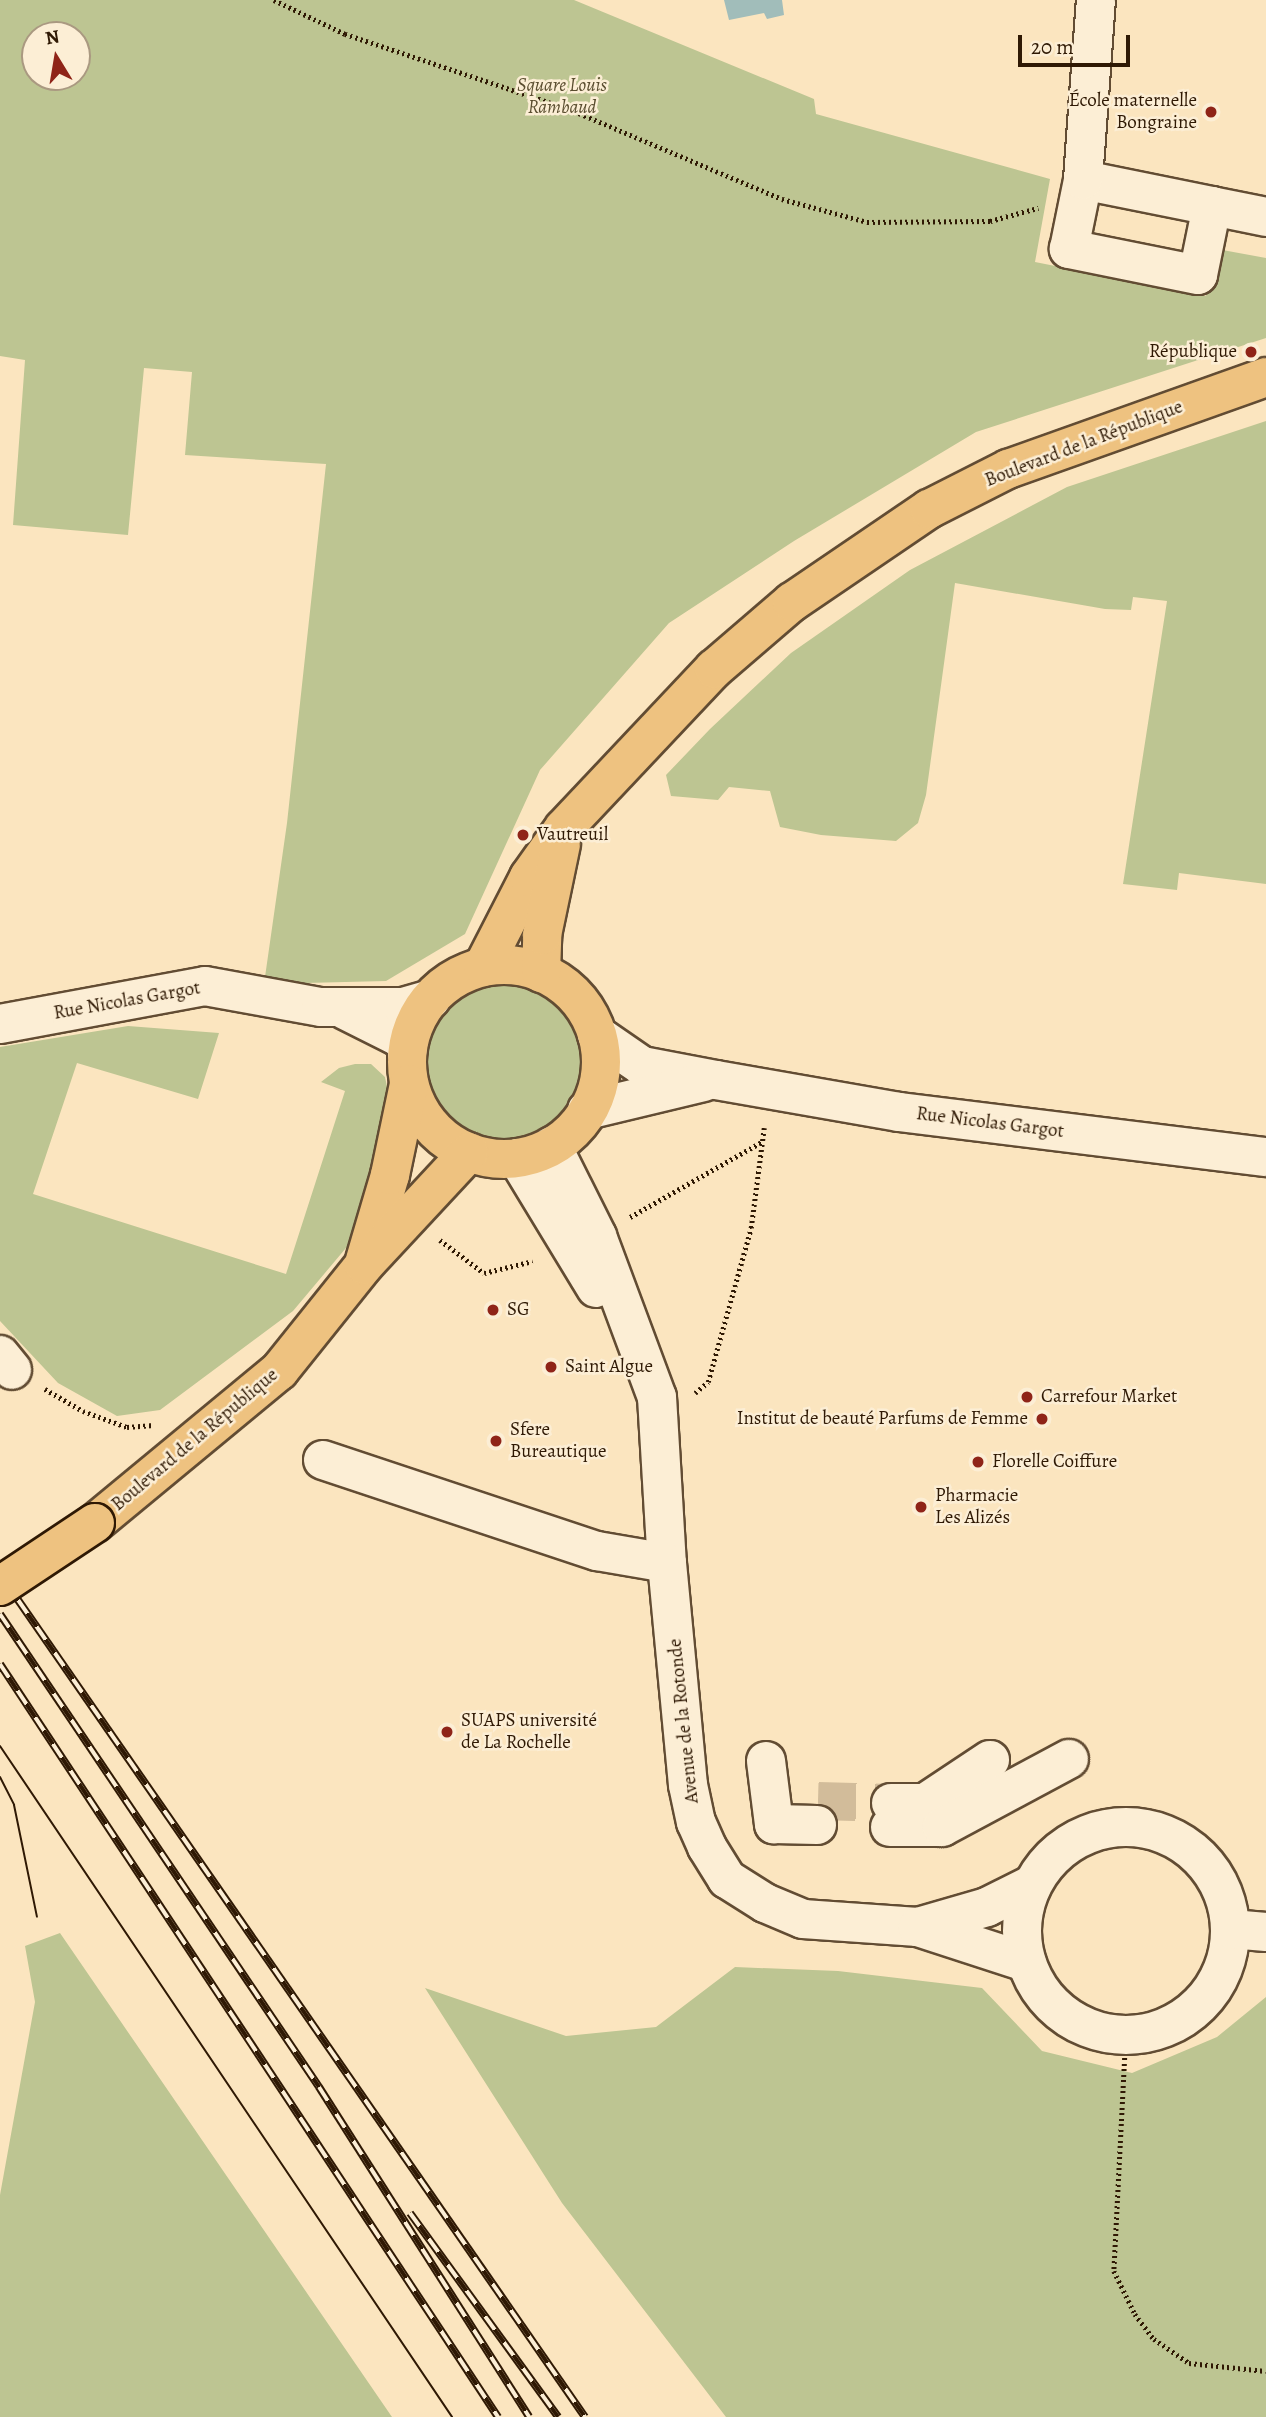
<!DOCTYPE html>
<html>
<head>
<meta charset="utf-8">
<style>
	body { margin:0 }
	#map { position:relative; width:1266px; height:2417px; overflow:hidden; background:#fbe5bf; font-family:Alegreya,serif }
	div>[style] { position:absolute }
	.green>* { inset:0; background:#bdc592 }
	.round { border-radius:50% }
	.water>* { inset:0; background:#a1bdba }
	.minor-tunnel>* { height:38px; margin-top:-19px; transform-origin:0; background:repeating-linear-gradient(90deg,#d2bc9a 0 38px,transparent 0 57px) }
	.path>* { height:4.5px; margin-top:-2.25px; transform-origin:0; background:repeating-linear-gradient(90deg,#2f1904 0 2px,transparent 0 5.5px) }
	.roads { filter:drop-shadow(2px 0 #624c33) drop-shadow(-2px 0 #624c33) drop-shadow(0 2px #624c33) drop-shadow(0 -2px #624c33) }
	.minor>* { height:38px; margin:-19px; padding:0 19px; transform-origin:19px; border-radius:19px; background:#fceed5 }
	.minor>.ring { margin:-19px; padding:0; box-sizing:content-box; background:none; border:38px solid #fceed5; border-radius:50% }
	.major>* { height:38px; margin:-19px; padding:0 19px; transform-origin:19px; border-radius:19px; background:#eec280 }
	.major>.ring { margin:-19px; padding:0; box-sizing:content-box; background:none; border:38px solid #eec280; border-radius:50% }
	.tram>* { height:2px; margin:-1px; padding:0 1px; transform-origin:1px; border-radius:1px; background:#2f1904 }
	.rail>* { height:8px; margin-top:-4px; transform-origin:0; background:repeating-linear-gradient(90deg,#fceed5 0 16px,#2f1904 0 32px); box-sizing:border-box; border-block:2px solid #2f1904 }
	.bridges { filter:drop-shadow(2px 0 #2f1904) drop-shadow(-2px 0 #2f1904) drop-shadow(0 2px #2f1904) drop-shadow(0 -2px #2f1904) }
	.major-bridge>* { height:38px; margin:-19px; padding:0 19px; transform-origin:19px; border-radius:19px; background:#eec280 }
	.dots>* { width:19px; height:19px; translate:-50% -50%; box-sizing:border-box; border:4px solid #fceed5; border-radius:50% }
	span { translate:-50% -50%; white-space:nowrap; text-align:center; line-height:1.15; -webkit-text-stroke:5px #fceed5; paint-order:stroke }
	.park-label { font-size:19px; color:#5a4d2f; font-style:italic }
	.poi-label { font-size:19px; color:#2f1904 }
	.right { translate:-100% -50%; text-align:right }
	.left { translate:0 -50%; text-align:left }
	.street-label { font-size:19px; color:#2f1904 }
	.north { position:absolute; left:21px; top:21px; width:70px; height:70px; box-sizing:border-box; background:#fceed5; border:2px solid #aa9981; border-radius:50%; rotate:349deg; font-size:19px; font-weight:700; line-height:28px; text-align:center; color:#2f1904 }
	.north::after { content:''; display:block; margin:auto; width:24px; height:32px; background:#8f2418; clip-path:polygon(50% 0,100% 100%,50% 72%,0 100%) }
	.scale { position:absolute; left:1018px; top:35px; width:112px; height:32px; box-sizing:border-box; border:4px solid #2f1904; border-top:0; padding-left:9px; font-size:21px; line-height:24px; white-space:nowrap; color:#2f1904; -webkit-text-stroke:5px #fceed5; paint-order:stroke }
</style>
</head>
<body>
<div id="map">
	<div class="green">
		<div style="clip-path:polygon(evenodd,0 0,574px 0,814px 99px,816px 114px,1050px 179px,1035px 262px,1206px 296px,1217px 249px,1266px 258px,1266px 338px,976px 432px,794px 541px,669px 623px,540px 770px,465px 934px,386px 981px,264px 984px,287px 823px,326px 464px,185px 455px,192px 372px,144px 368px,128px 535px,13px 525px,25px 360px,0 356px,0 0,35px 35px,77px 35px,77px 77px,35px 77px,35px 35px)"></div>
		<div style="clip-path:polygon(1266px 421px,1266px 884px,1179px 873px,1177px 890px,1123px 884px,1167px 601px,1133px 597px,1131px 610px,1105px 609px,955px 583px,926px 795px,918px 823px,896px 841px,821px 835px,780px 827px,770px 791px,729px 787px,718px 800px,671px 796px,666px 775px,710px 729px,791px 653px,910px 570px,1067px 487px)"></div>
		<div class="round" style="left:410px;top:966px;width:190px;height:190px"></div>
		<div style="clip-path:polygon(128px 1026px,219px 1033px,198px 1099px,77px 1063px,33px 1194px,286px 1274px,345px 1091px,321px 1082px,339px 1068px,355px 1064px,371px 1064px,385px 1077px,393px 1116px,351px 1242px,293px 1311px,160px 1410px,117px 1416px,58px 1383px,0 1321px,0 1047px)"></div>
		<div style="clip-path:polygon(60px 1933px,392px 2417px,0 2417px,0 2195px,35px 2002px,25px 1946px)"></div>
		<div style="clip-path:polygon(735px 1967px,838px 1971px,982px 1988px,1042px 2051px,1132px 2073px,1217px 2037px,1266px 1997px,1266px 2417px,726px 2417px,562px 2203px,425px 1988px,566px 2036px,656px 2027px)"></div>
	</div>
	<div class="water">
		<div style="clip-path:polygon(724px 0,782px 0,784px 15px,767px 19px,764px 13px,729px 20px)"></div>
	</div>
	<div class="minor-tunnel">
		<div style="left:818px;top:1801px;width:73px;rotate:1.6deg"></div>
	</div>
	<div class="path">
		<div style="left:274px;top:0;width:79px;rotate:25.6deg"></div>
		<div style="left:345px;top:34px;width:236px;rotate:18.5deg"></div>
		<div style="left:569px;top:109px;width:231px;rotate:22.9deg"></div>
		<div style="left:782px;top:199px;width:88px;rotate:15.1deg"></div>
		<div style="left:867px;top:222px;width:123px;rotate:-0.5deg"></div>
		<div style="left:990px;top:221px;width:50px;rotate:-15.2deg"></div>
		<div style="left:630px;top:1217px;width:153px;rotate:-29.7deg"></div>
		<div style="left:440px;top:1240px;width:55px;rotate:36.9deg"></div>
		<div style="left:484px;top:1273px;width:50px;rotate:-13.8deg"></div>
		<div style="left:45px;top:1389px;width:44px;rotate:30.1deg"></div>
		<div style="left:83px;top:1411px;width:47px;rotate:20deg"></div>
		<div style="left:127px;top:1427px;width:27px;rotate:-4deg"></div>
		<div style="left:695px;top:1393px;width:17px;rotate:-40deg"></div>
		<div style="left:708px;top:1382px;width:160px;rotate:-74.4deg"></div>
		<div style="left:751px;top:1228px;width:101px;rotate:-82.6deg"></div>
		<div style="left:1126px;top:2036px;width:235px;rotate:92.9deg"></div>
		<div style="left:1114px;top:2271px;width:48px;rotate:64deg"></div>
		<div style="left:1135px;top:2314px;width:31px;rotate:53deg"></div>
		<div style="left:1154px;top:2339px;width:42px;rotate:34.4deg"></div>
		<div style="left:1189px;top:2363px;width:77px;rotate:5.9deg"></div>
	</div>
	<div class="roads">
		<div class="minor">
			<div style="left:1083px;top:180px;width:132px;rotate:11.4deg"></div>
			<div style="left:1212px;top:206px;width:70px;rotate:101.5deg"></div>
			<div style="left:1198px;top:275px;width:132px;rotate:-168.6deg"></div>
			<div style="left:1069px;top:249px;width:70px;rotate:-78.5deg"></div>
			<div style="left:1083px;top:180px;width:180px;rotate:-85.9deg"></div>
			<div style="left:1212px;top:206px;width:55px;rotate:11.5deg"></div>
			<div style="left:345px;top:1010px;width:58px;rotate:26.6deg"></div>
			<div style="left:397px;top:1036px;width:14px;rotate:36deg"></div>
			<div style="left:408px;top:1044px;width:11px;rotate:95deg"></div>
			<div style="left:0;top:1024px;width:208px;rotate:-10.5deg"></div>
			<div style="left:205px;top:986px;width:118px;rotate:10.3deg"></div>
			<div style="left:321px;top:1007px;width:82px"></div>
			<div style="left:403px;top:1007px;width:29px;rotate:-16deg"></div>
			<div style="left:597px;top:1035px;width:55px;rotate:34.6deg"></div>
			<div style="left:642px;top:1066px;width:75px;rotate:10.7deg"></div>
			<div style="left:716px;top:1080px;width:186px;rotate:9.9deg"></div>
			<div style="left:899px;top:1112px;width:370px;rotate:7deg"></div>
			<div style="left:587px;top:1110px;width:120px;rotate:-13.5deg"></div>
			<div style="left:552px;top:1146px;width:101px;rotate:63.4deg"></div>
			<div style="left:597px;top:1236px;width:172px;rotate:69.6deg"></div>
			<div style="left:657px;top:1397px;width:166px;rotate:86.6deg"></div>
			<div style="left:667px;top:1563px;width:223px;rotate:84.6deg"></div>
			<div style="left:688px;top:1785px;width:38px;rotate:78deg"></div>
			<div style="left:696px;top:1822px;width:27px;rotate:66deg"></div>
			<div style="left:707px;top:1847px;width:38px;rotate:58deg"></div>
			<div style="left:727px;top:1879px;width:45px;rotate:32.3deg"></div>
			<div style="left:765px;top:1903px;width:41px;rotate:22.8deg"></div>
			<div style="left:803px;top:1919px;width:115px;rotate:4deg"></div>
			<div style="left:918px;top:1927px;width:114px;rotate:18deg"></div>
			<div style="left:517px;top:1158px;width:152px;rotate:58.7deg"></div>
			<div style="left:0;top:1355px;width:19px;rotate:51deg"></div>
			<div style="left:323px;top:1460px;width:289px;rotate:18.4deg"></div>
			<div style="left:597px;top:1551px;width:71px;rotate:9.7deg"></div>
			<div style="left:766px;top:1761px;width:64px;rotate:82.8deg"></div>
			<div style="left:774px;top:1824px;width:43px;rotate:1.3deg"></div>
			<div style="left:891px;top:1803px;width:34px"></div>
			<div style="left:925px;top:1803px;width:78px;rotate:-33.5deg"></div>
			<div class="ring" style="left:1022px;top:1827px;width:170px;height:170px"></div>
			<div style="left:890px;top:1827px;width:52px"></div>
			<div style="left:942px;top:1827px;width:144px;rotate:-28.2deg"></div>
			<div style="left:918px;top:1927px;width:72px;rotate:-16.2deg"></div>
			<div style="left:987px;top:1907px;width:51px;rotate:-26.6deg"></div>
			<div style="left:1231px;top:1929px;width:35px;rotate:5deg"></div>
		</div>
		<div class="major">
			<div class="ring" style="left:407px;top:965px;width:156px;height:156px"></div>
			<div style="left:483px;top:967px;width:101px;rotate:-62.9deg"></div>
			<div style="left:529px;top:877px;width:60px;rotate:-54.5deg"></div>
			<div style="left:564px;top:828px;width:219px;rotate:-46.7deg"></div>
			<div style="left:714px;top:669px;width:103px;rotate:-40.7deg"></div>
			<div style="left:792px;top:602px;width:166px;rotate:-34.2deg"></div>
			<div style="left:929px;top:509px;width:89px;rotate:-26.9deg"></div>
			<div style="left:1008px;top:469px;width:274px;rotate:-19.6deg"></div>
			<div style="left:541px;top:973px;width:38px;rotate:-88deg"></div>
			<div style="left:542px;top:935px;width:93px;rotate:-78.2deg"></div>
			<div style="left:365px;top:1260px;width:89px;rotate:-73.6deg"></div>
			<div style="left:390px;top:1175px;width:93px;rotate:-78.2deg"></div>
			<div style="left:95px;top:1523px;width:239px;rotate:-39.6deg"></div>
			<div style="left:279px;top:1371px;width:136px;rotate:-51.3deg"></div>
			<div style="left:364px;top:1265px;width:154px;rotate:-47.1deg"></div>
		</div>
	</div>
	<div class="tram">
		<div style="left:0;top:1746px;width:809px;rotate:56.03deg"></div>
		<div style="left:0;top:1777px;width:31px;rotate:63deg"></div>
		<div style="left:14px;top:1805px;width:114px;rotate:78.4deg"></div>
	</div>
	<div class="rail">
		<div style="left:0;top:1574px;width:1026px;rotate:55.24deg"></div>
		<div style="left:0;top:1614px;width:571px;rotate:56deg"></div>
		<div style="left:319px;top:2087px;width:391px;rotate:57.5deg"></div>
		<div style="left:0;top:1664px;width:903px;rotate:56.52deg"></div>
		<div style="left:410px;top:2213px;width:252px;rotate:54deg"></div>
	</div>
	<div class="bridges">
		<div class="major-bridge">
			<div style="left:0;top:1586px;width:114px;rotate:-33.6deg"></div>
		</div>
	</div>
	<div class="dots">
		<div style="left:1211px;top:112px;background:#8f2418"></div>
		<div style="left:1251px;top:352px;background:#8f2418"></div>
		<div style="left:523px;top:835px;background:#8f2418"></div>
		<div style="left:493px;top:1310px;background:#8f2418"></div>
		<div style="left:551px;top:1367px;background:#8f2418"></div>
		<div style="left:1027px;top:1397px;background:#8f2418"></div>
		<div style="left:1042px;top:1419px;background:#8f2418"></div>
		<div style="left:496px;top:1441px;background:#8f2418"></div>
		<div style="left:978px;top:1462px;background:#8f2418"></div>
		<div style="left:921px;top:1507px;background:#8f2418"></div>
		<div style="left:447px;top:1732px;background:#8f2418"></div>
	</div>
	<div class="park-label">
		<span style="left:562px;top:97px">Square Louis<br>Rambaud</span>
	</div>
	<div class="poi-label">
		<span class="right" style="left:1197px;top:112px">École maternelle<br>Bongraine</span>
		<span class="right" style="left:1237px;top:352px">République</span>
		<span class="left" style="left:537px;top:835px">Vautreuil</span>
		<span class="left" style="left:507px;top:1310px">SG</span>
		<span class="left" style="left:565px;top:1367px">Saint Algue</span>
		<span class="left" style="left:1041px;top:1397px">Carrefour Market</span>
		<span class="right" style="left:1028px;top:1419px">Institut de beauté Parfums de Femme</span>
		<span class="left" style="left:510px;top:1441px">Sfere<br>Bureautique</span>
		<span class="left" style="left:992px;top:1462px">Florelle Coiffure</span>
		<span class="left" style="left:935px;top:1507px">Pharmacie<br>Les Alizés</span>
		<span class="left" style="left:461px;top:1732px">SUAPS université<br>de La Rochelle</span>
	</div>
	<div class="street-label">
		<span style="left:1084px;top:444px;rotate:-21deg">Boulevard de la République</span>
		<span style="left:127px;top:1001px;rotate:-10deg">Rue Nicolas Gargot</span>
		<span style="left:990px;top:1123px;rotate:7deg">Rue Nicolas Gargot</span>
		<span style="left:195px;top:1440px;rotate:-40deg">Boulevard de la République</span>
		<span style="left:684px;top:1721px;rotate:-96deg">Avenue de la Rotonde</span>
	</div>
	<div class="north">N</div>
	<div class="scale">20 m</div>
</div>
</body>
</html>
